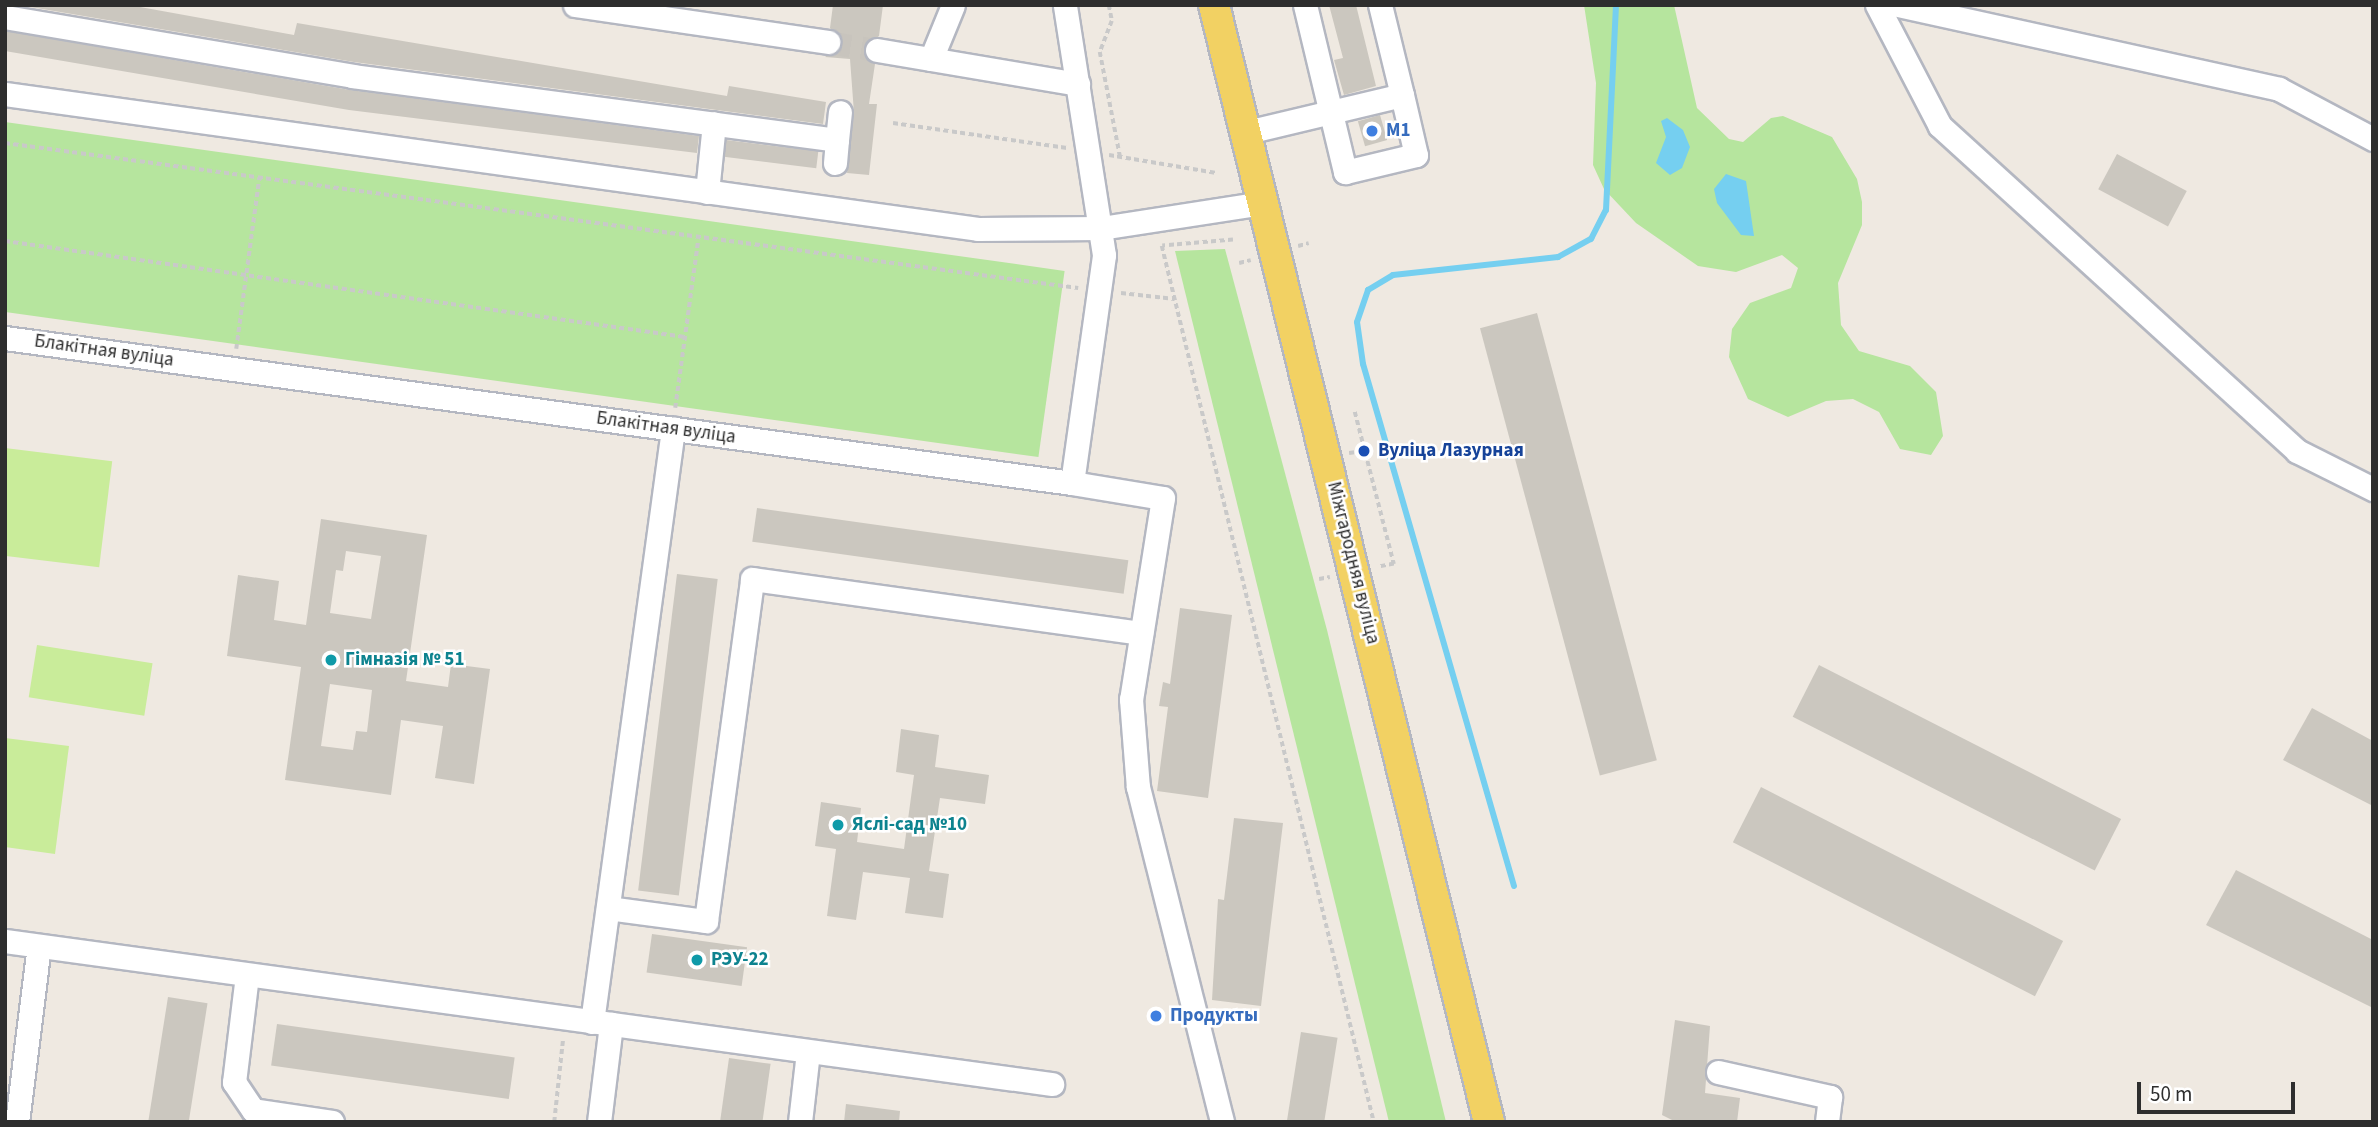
<!DOCTYPE html>
<html>
<head>
<meta charset="utf-8">
<style>
	body { margin:0 }
	#map { position:relative; width:2378px; height:1127px; overflow:hidden; background:#efe9e1; font-family:"Source Sans 3",sans-serif }
	div>[style] { position:absolute }
	.green>* { inset:0; background:#b6e59e; transform-origin:0 0 }
	.pitch>* { inset:0; background:#c9ec9a; transform-origin:0 0 }
	.water>* { inset:0; background:#75cff0 }
	.stream>* { height:6px; margin:-3px; padding:0 3px; transform-origin:3px; border-radius:3px; background:#75cff0 }
	.building>* { inset:0; background:#cbc7bf; transform-origin:0 0 }
	.minor-tunnel>* { height:23px; margin-top:-11.5px; transform-origin:0; background:repeating-linear-gradient(90deg,#c8c4bd 0 23px,transparent 0 34px) }
	.path>* { height:3.5px; margin-top:-1.75px; transform-origin:0; background:repeating-linear-gradient(90deg,#c9c9c9 0 5px,transparent 0 8.5px) }
	.roads { filter:drop-shadow(2px 0 #b4b7c1) drop-shadow(-2px 0 #b4b7c1) drop-shadow(0 2px #b4b7c1) drop-shadow(0 -2px #b4b7c1) }
	.minor>* { height:23px; margin:-11.5px; padding:0 11.5px; transform-origin:11.5px; border-radius:11.5px; background:#fff }
	.major>* { height:30px; margin:-15px; padding:0 15px; transform-origin:15px; border-radius:15px; background:#f2d163 }
	.dots>* { width:19px; height:19px; translate:-50% -50%; box-sizing:border-box; border:4px solid #fff; border-radius:50% }
	span { translate:-50% -50%; white-space:nowrap; text-align:center; line-height:1.15; -webkit-text-stroke:5px #fff; paint-order:stroke }
	.shop-label { font-size:19px; color:#366cbe; font-weight:700 }
	.left { translate:0 -50%; text-align:left }
	.street-label { font-size:19px; color:#2e2e2e }
	.transit-label { font-size:19px; color:#164399; font-weight:700 }
	.culture-label { font-size:19px; color:#0d838f; font-weight:700 }
	.frame { position:absolute; inset:0; border:7px solid #2e2e2e; pointer-events:none }
	.scale { position:absolute; left:2137px; top:1082px; width:158px; height:32px; box-sizing:border-box; border:4px solid #2e2e2e; border-top:0; padding-left:9px; font-size:21px; line-height:24px; white-space:nowrap; color:#2e2e2e; -webkit-text-stroke:5px #fff; paint-order:stroke }
</style>
</head>
<body>
<div id="map">
	<div class="green">
		<div style="clip-path:polygon(1584px 5px,1674px 5px,1697px 108px,1729px 139px,1743px 142px,1771px 118px,1783px 116px,1832px 137px,1857px 179px,1862px 202px,1862px 225px,1838px 283px,1841px 325px,1859px 351px,1910px 366px,1936px 392px,1943px 436px,1931px 455px,1900px 449px,1879px 412px,1853px 399px,1826px 401px,1788px 417px,1748px 399px,1729px 357px,1732px 329px,1750px 303px,1791px 288px,1798px 268px,1782px 255px,1736px 272px,1698px 266px,1636px 223px,1604px 189px,1593px 165px,1596px 83px)"></div>
		<div style="left:5px;top:122px;width:1070px;height:188px;rotate:8deg"></div>
		<div style="clip-path:polygon(1225px 249px,1327px 630px,1446px 1122px,1389px 1122px,1175px 251px)"></div>
	</div>
	<div class="pitch">
		<div style="left:5px;top:448px;width:108px;height:107px;rotate:7deg"></div>
		<div style="left:37px;top:645px;width:117px;height:53px;rotate:9deg"></div>
		<div style="clip-path:polygon(5px 738px,69px 746px,55px 854px,5px 847px)"></div>
	</div>
	<div class="water">
		<div style="clip-path:polygon(1667px 118px,1683px 130px,1690px 147px,1682px 168px,1670px 175px,1656px 163px,1666px 137px,1661px 121px)"></div>
		<div style="clip-path:polygon(1726px 174px,1746px 181px,1754px 236px,1741px 235px,1717px 203px,1714px 189px)"></div>
	</div>
	<div class="stream">
		<div style="left:1514px;top:886px;width:543px;rotate:-106.13deg"></div>
		<div style="left:1363px;top:364px;width:42px;rotate:-98.1deg"></div>
		<div style="left:1357px;top:322px;width:34px;rotate:-71deg"></div>
		<div style="left:1368px;top:290px;width:29px;rotate:-31deg"></div>
		<div style="left:1393px;top:275px;width:166px;rotate:-6.2deg"></div>
		<div style="left:1558px;top:257px;width:38px;rotate:-29deg"></div>
		<div style="left:1591px;top:239px;width:33px;rotate:-63deg"></div>
		<div style="left:1606px;top:210px;width:205px;rotate:-87.2deg"></div>
	</div>
	<div class="building">
		<div style="clip-path:polygon(19px 5px,129px 5px,294px 35px,297px 23px,727px 96px,729px 86px,826px 102px,823px 124px,354px 62px)"></div>
		<div style="clip-path:polygon(833px 5px,883px 5px,879px 36px,863px 48px,875px 64px,869px 104px,877px 104px,869px 175px,847px 173px,854px 113px,850px 59px,825px 57px,842px 43px,830px 28px)"></div>
		<div style="clip-path:polygon(1329px 5px,1356px 5px,1376px 86px,1344px 95px,1334px 60px,1343px 58px)"></div>
		<div style="clip-path:polygon(5px 31px,350px 90px,699px 136px,697px 153px,349px 110px,5px 51px)"></div>
		<div style="left:1380px;top:115px;width:26px;height:23px;rotate:74deg"></div>
		<div style="left:726px;top:140px;width:93px;height:17px;rotate:7deg"></div>
		<div style="left:2117px;top:154px;width:79px;height:40px;rotate:28deg"></div>
		<div style="left:1537px;top:313px;width:463px;height:59px;rotate:75deg"></div>
		<div style="left:757px;top:508px;width:375px;height:34px;rotate:8deg"></div>
		<div style="clip-path:polygon(evenodd,321px 519px,427px 535px,406px 681px,448px 687px,451px 664px,490px 669px,474px 784px,435px 778px,443px 726px,401px 720px,391px 795px,285px 780px,301px 667px,227px 656px,238px 575px,279px 581px,274px 620px,306px 625px,321px 519px,346px 551px,381px 556px,371px 619px,330px 613px,336px 570px,343px 571px,346px 551px,321px 519px,330px 684px,372px 690px,367px 732px,356px 731px,353px 750px,321px 746px,330px 684px)"></div>
		<div style="left:677px;top:574px;width:41px;height:319px;rotate:7deg"></div>
		<div style="clip-path:polygon(1180px 608px,1232px 615px,1208px 798px,1157px 791px,1168px 707px,1159px 706px,1163px 682px,1170px 684px)"></div>
		<div style="left:1819px;top:665px;width:339px;height:58px;rotate:27deg"></div>
		<div style="clip-path:polygon(2312px 708px,2373px 741px,2373px 806px,2283px 760px)"></div>
		<div style="clip-path:polygon(901px 729px,939px 735px,935px 767px,989px 775px,985px 804px,940px 798px,929px 871px,949px 874px,943px 918px,905px 913px,910px 878px,863px 872px,856px 920px,827px 916px,836px 849px,815px 846px,821px 802px,861px 808px,857px 842px,904px 849px,914px 775px,896px 772px)"></div>
		<div style="left:1761px;top:787px;width:339px;height:62px;rotate:27deg"></div>
		<div style="clip-path:polygon(1234px 818px,1283px 823px,1261px 1006px,1212px 1000px,1218px 899px,1224px 900px)"></div>
		<div style="clip-path:polygon(2236px 870px,2373px 940px,2373px 1008px,2206px 925px)"></div>
		<div style="left:652px;top:934px;width:96px;height:39px;rotate:8deg"></div>
		<div style="left:168px;top:997px;width:40px;height:126px;rotate:9deg"></div>
		<div style="clip-path:polygon(1675px 1020px,1710px 1026px,1705px 1093px,1740px 1098px,1737px 1122px,1676px 1122px,1662px 1115px)"></div>
		<div style="left:277px;top:1024px;width:240px;height:42px;rotate:8deg"></div>
		<div style="left:1301px;top:1032px;width:37px;height:91px;rotate:9deg"></div>
		<div style="left:729px;top:1058px;width:42px;height:64px;rotate:8deg"></div>
		<div style="clip-path:polygon(846px 1104px,900px 1111px,899px 1122px,844px 1122px)"></div>
	</div>
	<div class="minor-tunnel">
		<div style="left:828px;top:42px;width:50px;rotate:9.3deg"></div>
	</div>
	<div class="path">
		<div style="left:1109px;top:5px;width:16px;rotate:79deg"></div>
		<div style="left:1112px;top:21px;width:33px;rotate:111deg"></div>
		<div style="left:1100px;top:52px;width:106px;rotate:79.1deg"></div>
		<div style="left:893px;top:123px;width:176px;rotate:8.2deg"></div>
		<div style="left:5px;top:143px;width:1083px;rotate:7.7deg"></div>
		<div style="left:1109px;top:155px;width:109px;rotate:9.5deg"></div>
		<div style="left:1233px;top:240px;width:71px;rotate:175.2deg"></div>
		<div style="left:1162px;top:246px;width:901px;rotate:76.4deg"></div>
		<div style="left:5px;top:241px;width:687px;rotate:8.04deg"></div>
		<div style="left:1298px;top:246px;width:11px;rotate:-15deg"></div>
		<div style="left:1239px;top:263px;width:12px;rotate:-14deg"></div>
		<div style="left:1121px;top:293px;width:54px;rotate:6.3deg"></div>
		<div style="left:236px;top:349px;width:173px;rotate:-82.3deg"></div>
		<div style="left:675px;top:408px;width:170px;rotate:-82.2deg"></div>
		<div style="left:1355px;top:412px;width:157px;rotate:75.6deg"></div>
		<div style="left:1394px;top:564px;width:15px;rotate:169deg"></div>
		<div style="left:1349px;top:453px;width:15px;rotate:-8deg"></div>
		<div style="left:1319px;top:579px;width:11px;rotate:-10deg"></div>
		<div style="left:471px;top:1122px;width:25px"></div>
		<div style="left:554px;top:1122px;width:84px;rotate:-83.9deg"></div>
	</div>
	<div class="roads">
		<div class="minor">
			<div style="left:575px;top:5px;width:256px;rotate:8.3deg"></div>
			<div style="left:1305px;top:5px;width:172px;rotate:76.5deg"></div>
			<div style="left:1345px;top:172px;width:73px;rotate:-13.5deg"></div>
			<div style="left:1416px;top:155px;width:62px;rotate:-103.1deg"></div>
			<div style="left:1877px;top:5px;width:136px;rotate:62.5deg"></div>
			<div style="left:1940px;top:126px;width:483px;rotate:42.3deg"></div>
			<div style="left:2297px;top:451px;width:85px;rotate:26.6deg"></div>
			<div style="left:1898px;top:5px;width:390px;rotate:12.4deg"></div>
			<div style="left:2279px;top:89px;width:106px;rotate:28deg"></div>
			<div style="left:5px;top:17px;width:352px;rotate:9.6deg"></div>
			<div style="left:352px;top:76px;width:489px;rotate:7.5deg"></div>
			<div style="left:837px;top:140px;width:28px;rotate:-84deg"></div>
			<div style="left:877px;top:50px;width:204px;rotate:9.6deg"></div>
			<div style="left:931px;top:59px;width:58px;rotate:-67.8deg"></div>
			<div style="left:5px;top:94px;width:982px;rotate:7.9deg"></div>
			<div style="left:978px;top:229px;width:123px;rotate:-0.5deg"></div>
			<div style="left:1101px;top:228px;width:163px;rotate:-8.8deg"></div>
			<div style="left:1247px;top:132px;width:159px;rotate:-13.4deg"></div>
			<div style="left:1402px;top:95px;width:93px;rotate:-103.7deg"></div>
			<div style="left:835px;top:163px;width:23px;rotate:-85deg"></div>
			<div style="left:707px;top:192px;width:69px;rotate:-84.2deg"></div>
			<div style="left:5px;top:338px;width:1077px;rotate:7.74deg"></div>
			<div style="left:1072px;top:483px;width:230px;rotate:-82deg"></div>
			<div style="left:1104px;top:255px;width:253px;rotate:-98.9deg"></div>
			<div style="left:1072px;top:483px;width:92px;rotate:9.4deg"></div>
			<div style="left:1163px;top:498px;width:204px;rotate:99deg"></div>
			<div style="left:1131px;top:699px;width:88px;rotate:85.5deg"></div>
			<div style="left:1138px;top:787px;width:345px;rotate:75.9deg"></div>
			<div style="left:608px;top:908px;width:99px;rotate:7.6deg"></div>
			<div style="left:706px;top:921px;width:345px;rotate:-82.3deg"></div>
			<div style="left:752px;top:579px;width:393px;rotate:7.9deg"></div>
			<div style="left:5px;top:941px;width:1057px;rotate:7.78deg"></div>
			<div style="left:247px;top:975px;width:108px;rotate:96.9deg"></div>
			<div style="left:234px;top:1082px;width:34px;rotate:56deg"></div>
			<div style="left:253px;top:1110px;width:80px;rotate:8.6deg"></div>
			<div style="left:592px;top:1022px;width:599px;rotate:-82.22deg"></div>
			<div style="left:1718px;top:1072px;width:115px;rotate:12.6deg"></div>
			<div style="left:1830px;top:1097px;width:25px;rotate:97deg"></div>
			<div style="left:17px;top:1122px;width:177px;rotate:-82.9deg"></div>
			<div style="left:599px;top:1122px;width:99px;rotate:-83deg"></div>
			<div style="left:800px;top:1122px;width:70px;rotate:-83.5deg"></div>
		</div>
		<div class="major">
			<div style="left:1214px;top:5px;width:1150px;rotate:76.17deg"></div>
		</div>
	</div>
	<div class="dots">
		<div style="left:1372px;top:131px;background:#3f7fe0"></div>
		<div style="left:1364px;top:451px;background:#1a4fb4"></div>
		<div style="left:331px;top:660px;background:#0f9aa8"></div>
		<div style="left:838px;top:825px;background:#0f9aa8"></div>
		<div style="left:697px;top:960px;background:#0f9aa8"></div>
		<div style="left:1156px;top:1016px;background:#3f7fe0"></div>
	</div>
	<div class="shop-label">
		<span class="left" style="left:1386px;top:131px">М1</span>
		<span class="left" style="left:1170px;top:1016px">Продукты</span>
	</div>
	<div class="street-label">
		<span style="left:104px;top:351px;rotate:8deg">Блакітная вуліца</span>
		<span style="left:666px;top:428px;rotate:8deg">Блакітная вуліца</span>
		<span style="left:1353px;top:563px;rotate:76deg">Міжгародняя вуліца</span>
	</div>
	<div class="transit-label">
		<span class="left" style="left:1378px;top:451px">Вуліца Лазурная</span>
	</div>
	<div class="culture-label">
		<span class="left" style="left:345px;top:660px">Гімназія № 51</span>
		<span class="left" style="left:852px;top:825px">Яслі-сад №10</span>
		<span class="left" style="left:711px;top:960px">РЭУ-22</span>
	</div>
	<div class="frame"></div>
	<div class="scale">50 m</div>
</div>
</body>
</html>
